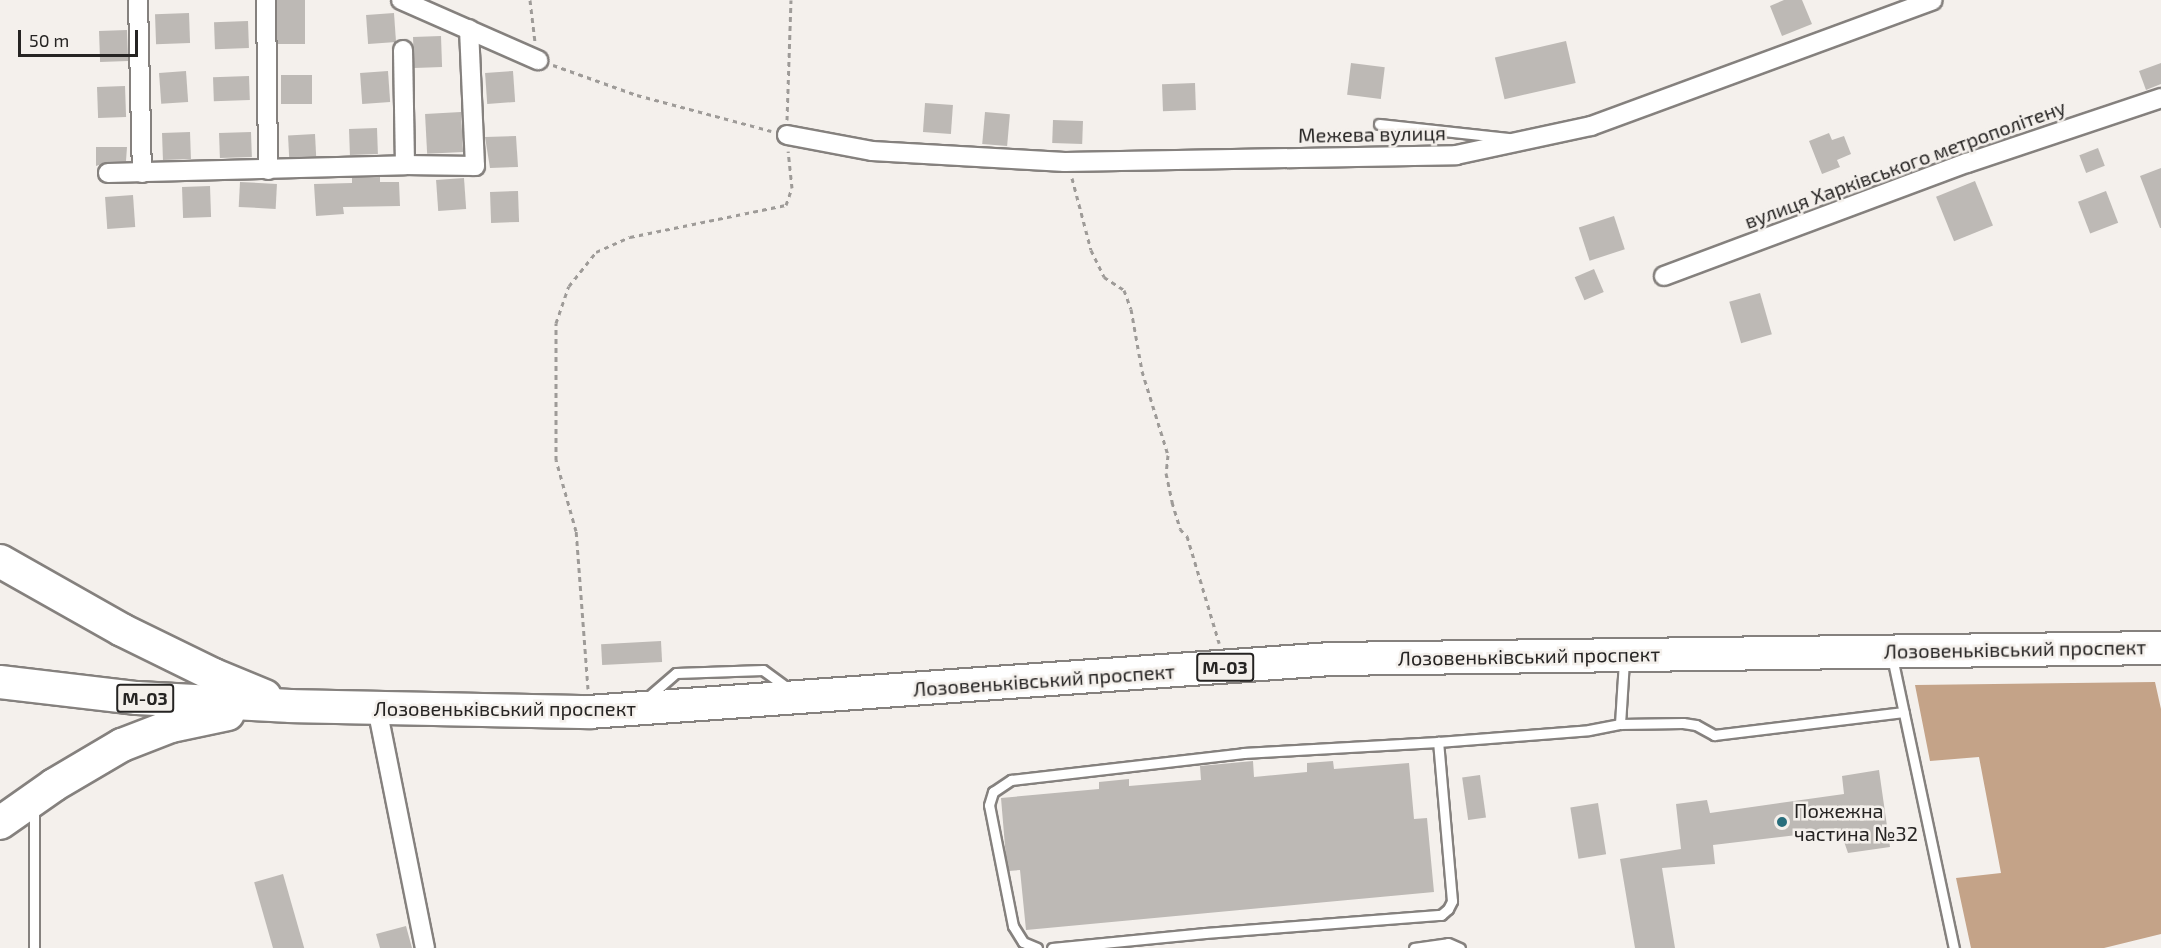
<!DOCTYPE html>
<html>
<head>
<meta charset="utf-8">
<style>
	body { margin:0 }
	#map { position:relative; width:2161px; height:948px; overflow:hidden; background:#f4f0ec; font-family:"Exo 2",sans-serif }
	div>[style] { position:absolute }
	.forest>* { inset:0; background:#c4a388 }
	.building>* { inset:0; background:#bdb9b5; transform-origin:0 0 }
	.path>* { height:3px; margin-top:-1.5px; transform-origin:0; background:repeating-linear-gradient(90deg,#9e9b98 0 4.5px,transparent 0 9px) }
	.roads { filter:drop-shadow(2px 0 #85817e) drop-shadow(-2px 0 #85817e) drop-shadow(0 2px #85817e) drop-shadow(0 -2px #85817e) }
	.lane>* { height:9px; margin:-4.5px; padding:0 4.5px; transform-origin:4.5px; border-radius:4.5px; background:#fff }
	.street>* { height:18px; margin:-9px; padding:0 9px; transform-origin:9px; border-radius:9px; background:#fff }
	.highway>* { height:32px; margin:-16px; padding:0 16px; transform-origin:16px; border-radius:16px; background:#fff }
	.dots>* { width:16px; height:16px; translate:-50% -50%; box-sizing:border-box; border:3px solid #f4f0ec; border-radius:50% }
	span { translate:-50% -50%; white-space:nowrap; text-align:center; line-height:1.15; -webkit-text-stroke:5px #f4f0ec; paint-order:stroke }
	.shield-label span { padding:2px 4px; background:#f4f0ec; border:2px solid; border-radius:4px; -webkit-text-stroke-width:0 }
	.shield-label { font-size:18px; color:#262423; font-weight:700 }
	.street-label { font-size:20px; color:#262423 }
	.poi-label { font-size:20px; color:#262423 }
	.left { translate:0 -50%; text-align:left }
	.scale { position:absolute; left:18px; top:30px; width:120px; height:27px; box-sizing:border-box; border:3px solid #262423; border-top:0; padding-left:8px; font-size:18px; line-height:21px; white-space:nowrap; color:#262423; -webkit-text-stroke:4px #f4f0ec; paint-order:stroke }
</style>
</head>
<body>
<div id="map">
	<div class="forest">
		<div style="clip-path:polygon(2155px 682px,2161px 709px,2161px 934px,2104px 948px,1971px 948px,1956px 878px,2001px 873px,1979px 757px,1930px 761px,1915px 685px)"></div>
	</div>
	<div class="building">
		<div style="left:277px;top:0;width:28px;height:44px"></div>
		<div style="clip-path:polygon(1784px 0,1802px 0,1812px 24px,1782px 36px,1770px 6px)"></div>
		<div style="left:189px;top:13px;width:30px;height:34px;rotate:88deg"></div>
		<div style="left:394px;top:13px;width:29px;height:28px;rotate:86deg"></div>
		<div style="left:248px;top:21px;width:27px;height:34px;rotate:88deg"></div>
		<div style="left:127px;top:30px;width:31px;height:28px;rotate:88deg"></div>
		<div style="left:441px;top:36px;width:31px;height:28px;rotate:88deg"></div>
		<div style="left:1566px;top:41px;width:43px;height:73px;rotate:77deg"></div>
		<div style="left:1351px;top:63px;width:34px;height:32px;rotate:7deg"></div>
		<div style="clip-path:polygon(2161px 63px,2161px 84px,2146px 90px,2139px 71px)"></div>
		<div style="left:186px;top:71px;width:31px;height:27px;rotate:86deg"></div>
		<div style="left:388px;top:71px;width:31px;height:28px;rotate:86deg"></div>
		<div style="left:513px;top:71px;width:31px;height:28px;rotate:86deg"></div>
		<div style="left:281px;top:75px;width:31px;height:29px"></div>
		<div style="left:249px;top:76px;width:24px;height:36px;rotate:88deg"></div>
		<div style="left:1195px;top:83px;width:27px;height:33px;rotate:88deg"></div>
		<div style="left:125px;top:86px;width:31px;height:28px;rotate:88deg"></div>
		<div style="left:925px;top:103px;width:28px;height:29px;rotate:4deg"></div>
		<div style="left:461px;top:112px;width:40px;height:36px;rotate:87deg"></div>
		<div style="left:985px;top:112px;width:25px;height:32px;rotate:5deg"></div>
		<div style="left:1053px;top:120px;width:30px;height:23px;rotate:2deg"></div>
		<div style="left:377px;top:128px;width:26px;height:28px;rotate:88deg"></div>
		<div style="left:190px;top:132px;width:27px;height:28px;rotate:88deg"></div>
		<div style="left:251px;top:132px;width:25px;height:32px;rotate:88deg"></div>
		<div style="clip-path:polygon(1829px 133px,1832px 140px,1844px 136px,1851px 154px,1837px 160px,1840px 167px,1822px 174px,1809px 141px)"></div>
		<div style="left:315px;top:134px;width:22px;height:27px;rotate:87deg"></div>
		<div style="clip-path:polygon(516px 136px,518px 167px,490px 168px,485px 137px)"></div>
		<div style="clip-path:polygon(96px 147px,127px 147px,126px 161px,108px 162px,96px 166px)"></div>
		<div style="left:2098px;top:148px;width:19px;height:20px;rotate:69deg"></div>
		<div style="clip-path:polygon(2161px 168px,2161px 228px,2160px 228px,2140px 176px)"></div>
		<div style="clip-path:polygon(380px 177px,380px 182px,399px 182px,400px 206px,343px 207px,344px 214px,316px 216px,314px 184px,352px 183px,352px 178px)"></div>
		<div style="left:464px;top:178px;width:31px;height:28px;rotate:86deg"></div>
		<div style="left:1975px;top:181px;width:48px;height:42px;rotate:68deg"></div>
		<div style="left:240px;top:182px;width:37px;height:25px;rotate:3deg"></div>
		<div style="left:210px;top:186px;width:31px;height:28px;rotate:88deg"></div>
		<div style="left:518px;top:191px;width:31px;height:28px;rotate:88deg"></div>
		<div style="left:2106px;top:191px;width:34px;height:30px;rotate:69deg"></div>
		<div style="left:133px;top:195px;width:32px;height:28px;rotate:86deg"></div>
		<div style="left:1614px;top:216px;width:35px;height:37px;rotate:72deg"></div>
		<div style="left:1594px;top:269px;width:25px;height:21px;rotate:67deg"></div>
		<div style="left:1760px;top:293px;width:43px;height:32px;rotate:74deg"></div>
		<div style="left:661px;top:641px;width:21px;height:60px;rotate:87deg"></div>
		<div style="clip-path:polygon(1253px 761px,1254px 777px,1307px 772px,1307px 763px,1333px 761px,1334px 769px,1409px 763px,1414px 819px,1427px 818px,1434px 892px,1026px 930px,1020px 870px,1009px 871px,1006px 858px,1001px 798px,1099px 789px,1099px 782px,1129px 779px,1129px 786px,1201px 780px,1200px 766px)"></div>
		<div style="clip-path:polygon(1879px 770px,1890px 847px,1848px 853px,1840px 830px,1713px 845px,1715px 864px,1662px 868px,1675px 948px,1635px 948px,1620px 859px,1681px 849px,1676px 804px,1707px 800px,1710px 813px,1844px 794px,1842px 776px)"></div>
		<div style="left:1480px;top:775px;width:43px;height:18px;rotate:82deg"></div>
		<div style="left:1598px;top:803px;width:52px;height:28px;rotate:81deg"></div>
		<div style="left:283px;top:874px;width:77px;height:30px;rotate:74deg"></div>
		<div style="clip-path:polygon(406px 926px,412px 948px,380px 948px,376px 934px)"></div>
	</div>
	<div class="path">
		<div style="left:530px;top:0;width:42px;rotate:83.2deg"></div>
		<div style="left:553px;top:65px;width:89px;rotate:19.7deg"></div>
		<div style="left:637px;top:95px;width:139px;rotate:15deg"></div>
		<div style="left:787px;top:120px;width:120px;rotate:-88.1deg"></div>
		<div style="left:1072px;top:178px;width:74px;rotate:75.2deg"></div>
		<div style="left:1091px;top:250px;width:30px;rotate:64deg"></div>
		<div style="left:1104px;top:277px;width:24px;rotate:33deg"></div>
		<div style="left:1124px;top:290px;width:20px;rotate:70deg"></div>
		<div style="left:1131px;top:309px;width:63px;rotate:79.9deg"></div>
		<div style="left:1142px;top:371px;width:88px;rotate:72.8deg"></div>
		<div style="left:1168px;top:455px;width:18px;rotate:96deg"></div>
		<div style="left:1166px;top:473px;width:30px;rotate:78deg"></div>
		<div style="left:1172px;top:502px;width:28px;rotate:73deg"></div>
		<div style="left:1180px;top:529px;width:10px;rotate:45deg"></div>
		<div style="left:1187px;top:536px;width:112px;rotate:73.3deg"></div>
		<div style="left:588px;top:689px;width:158px;rotate:-94.3deg"></div>
		<div style="left:576px;top:531px;width:74px;rotate:-105.7deg"></div>
		<div style="left:556px;top:460px;width:137px;rotate:-90deg"></div>
		<div style="left:556px;top:323px;width:39px;rotate:-71deg"></div>
		<div style="left:569px;top:286px;width:43px;rotate:-51.5deg"></div>
		<div style="left:596px;top:252px;width:37px;rotate:-24deg"></div>
		<div style="left:630px;top:237px;width:159px;rotate:-11.6deg"></div>
		<div style="left:786px;top:205px;width:18px;rotate:-71deg"></div>
		<div style="left:792px;top:188px;width:37px;rotate:-96deg"></div>
	</div>
	<div class="roads">
		<div class="lane">
			<div style="left:1379px;top:124px;width:130px;rotate:6.2deg"></div>
			<div style="left:1892px;top:657px;width:298px;rotate:78deg"></div>
			<div style="left:647px;top:698px;width:38px;rotate:-41deg"></div>
			<div style="left:676px;top:673px;width:87px;rotate:-2deg"></div>
			<div style="left:763px;top:670px;width:32px;rotate:36deg"></div>
			<div style="left:1620px;top:724px;width:63px;rotate:-86.4deg"></div>
			<div style="left:34px;top:948px;width:140px;rotate:-90deg"></div>
			<div style="left:1037px;top:948px;width:15px;rotate:-157deg"></div>
			<div style="left:1023px;top:942px;width:19px;rotate:-122deg"></div>
			<div style="left:1013px;top:926px;width:123px;rotate:-101.2deg"></div>
			<div style="left:989px;top:805px;width:14px;rotate:-73deg"></div>
			<div style="left:993px;top:792px;width:22px;rotate:-34deg"></div>
			<div style="left:1011px;top:780px;width:234px;rotate:-6.6deg"></div>
			<div style="left:1243px;top:753px;width:195px;rotate:-3.2deg"></div>
			<div style="left:1438px;top:742px;width:151px;rotate:-4.5deg"></div>
			<div style="left:1589px;top:730px;width:32px;rotate:-11deg"></div>
			<div style="left:1620px;top:724px;width:63px;rotate:-0.9deg"></div>
			<div style="left:1683px;top:723px;width:13px;rotate:9deg"></div>
			<div style="left:1696px;top:725px;width:21px;rotate:29deg"></div>
			<div style="left:1714px;top:735px;width:191px;rotate:-6.9deg"></div>
			<div style="left:1052px;top:948px;width:154px;rotate:-5.6deg"></div>
			<div style="left:1205px;top:933px;width:237px;rotate:-4.4deg"></div>
			<div style="left:1441px;top:915px;width:9px;rotate:-41deg"></div>
			<div style="left:1448px;top:909px;width:9px;rotate:-63deg"></div>
			<div style="left:1452px;top:901px;width:160px;rotate:-95deg"></div>
			<div style="left:1414px;top:948px;width:34px;rotate:-8deg"></div>
			<div style="left:1448px;top:943px;width:13px;rotate:23deg"></div>
		</div>
		<div class="street">
			<div style="left:138px;top:0;width:173px;rotate:88.7deg"></div>
			<div style="left:266px;top:0;width:170px;rotate:89.3deg"></div>
			<div style="left:401px;top:0;width:150px;rotate:23.7deg"></div>
			<div style="left:403px;top:50px;width:115px;rotate:89deg"></div>
			<div style="left:787px;top:135px;width:86px;rotate:10.7deg"></div>
			<div style="left:872px;top:151px;width:193px;rotate:3.3deg"></div>
			<div style="left:1065px;top:162px;width:391px;rotate:-1deg"></div>
			<div style="left:1456px;top:155px;width:138px;rotate:-12.1deg"></div>
			<div style="left:1591px;top:126px;width:364px;rotate:-20.2deg"></div>
			<div style="left:108px;top:173px;width:297px;rotate:-1.5deg"></div>
			<div style="left:405px;top:165px;width:70px;rotate:0.8deg"></div>
			<div style="left:475px;top:166px;width:137px;rotate:-92.5deg"></div>
			<div style="left:1664px;top:276px;width:323px;rotate:-20.5deg"></div>
			<div style="left:1967px;top:163px;width:205px;rotate:-18.5deg"></div>
			<div style="left:377px;top:708px;width:245px;rotate:78.7deg"></div>
		</div>
		<div class="highway">
			<div style="left:0;top:561px;width:140px;rotate:29.5deg"></div>
			<div style="left:122px;top:630px;width:102px;rotate:26.1deg"></div>
			<div style="left:214px;top:675px;width:55px;rotate:22.4deg"></div>
			<div style="left:0;top:682px;width:138px;rotate:6.7deg"></div>
			<div style="left:137px;top:698px;width:154px;rotate:3deg"></div>
			<div style="left:291px;top:706px;width:298px;rotate:1.2deg"></div>
			<div style="left:589px;top:712px;width:744px;rotate:-4.09deg"></div>
			<div style="left:1331px;top:659px;width:830px;rotate:-0.76deg"></div>
			<div style="left:0;top:823px;width:66px;rotate:-35.1deg"></div>
			<div style="left:54px;top:785px;width:79px;rotate:-30.5deg"></div>
			<div style="left:122px;top:745px;width:53px;rotate:-21.2deg"></div>
			<div style="left:171px;top:726px;width:58px;rotate:-11.9deg"></div>
		</div>
	</div>
	<div class="dots">
		<div style="left:1782px;top:822px;background:#286e7c"></div>
	</div>
	<div class="shield-label">
		<span style="left:1225px;top:667px">М-03</span>
		<span style="left:145px;top:698px">М-03</span>
	</div>
	<div class="street-label">
		<span style="left:1372px;top:134px;rotate:-1deg">Межева вулиця</span>
		<span style="left:1905px;top:164px;rotate:-20deg">вулиця Харківського метрополітену</span>
		<span style="left:2015px;top:649px;rotate:-1deg">Лозовеньківський проспект</span>
		<span style="left:1529px;top:656px;rotate:-1deg">Лозовеньківський проспект</span>
		<span style="left:1044px;top:680px;rotate:-4deg">Лозовеньківський проспект</span>
		<span style="left:505px;top:708px">Лозовеньківський проспект</span>
	</div>
	<div class="poi-label">
		<span class="left" style="left:1794px;top:822px">Пожежна<br>частина №32</span>
	</div>
	<div class="scale">50 m</div>
</div>
</body>
</html>
